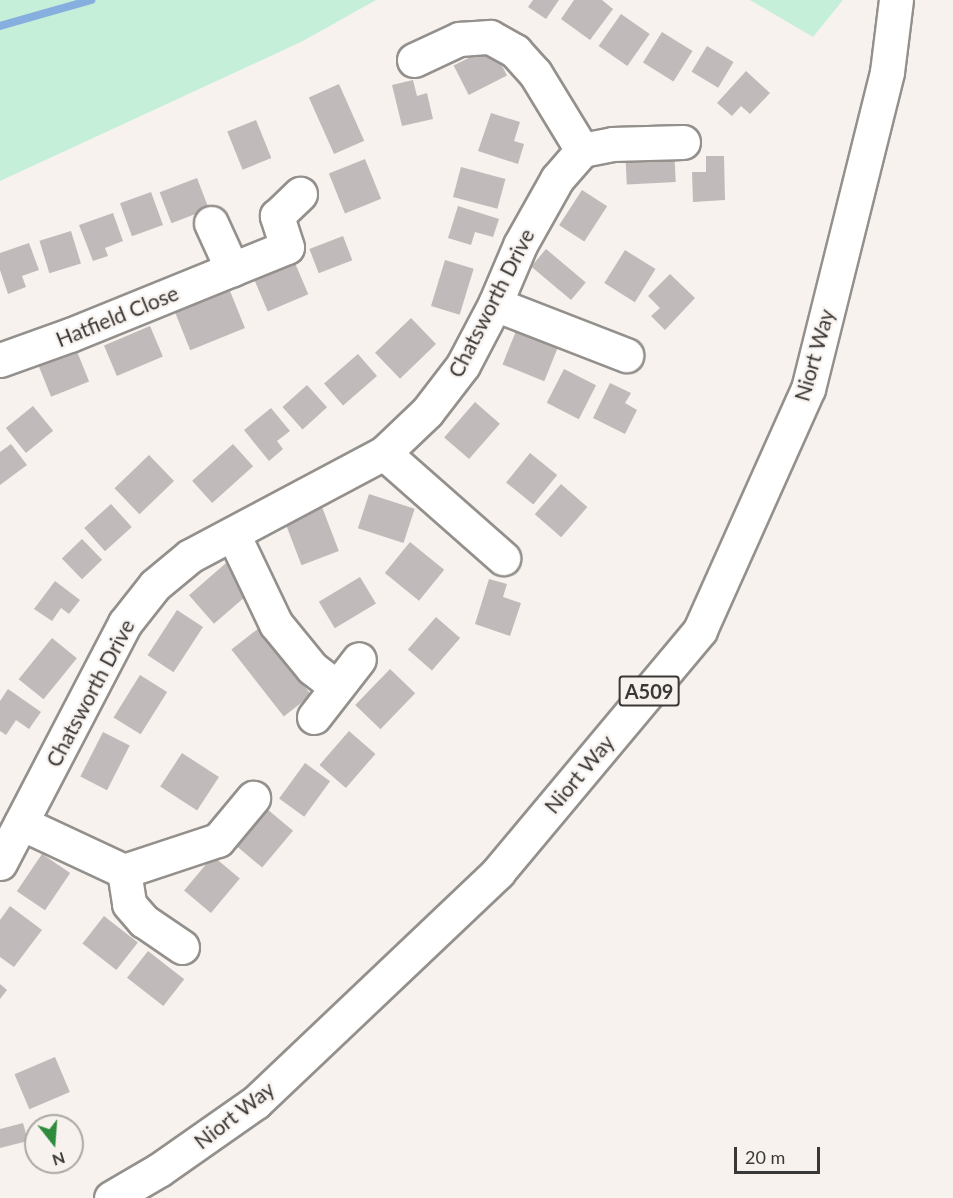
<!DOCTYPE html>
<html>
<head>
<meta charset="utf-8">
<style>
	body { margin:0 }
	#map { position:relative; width:953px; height:1198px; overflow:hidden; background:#f7f2ee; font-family:Lato,sans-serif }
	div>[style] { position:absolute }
	.green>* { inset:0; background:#c6efda }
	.stream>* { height:8px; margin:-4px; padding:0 4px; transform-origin:4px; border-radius:4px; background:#86aedf }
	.building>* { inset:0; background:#c1baba; transform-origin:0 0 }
	.roads { filter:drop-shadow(2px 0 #94908c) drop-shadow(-2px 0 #94908c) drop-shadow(0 2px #94908c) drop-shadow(0 -2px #94908c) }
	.minor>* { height:33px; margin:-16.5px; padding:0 16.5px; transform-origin:16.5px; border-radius:16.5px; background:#fff }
	.highway>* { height:33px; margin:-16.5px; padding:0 16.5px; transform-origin:16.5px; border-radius:16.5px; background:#fff }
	span { translate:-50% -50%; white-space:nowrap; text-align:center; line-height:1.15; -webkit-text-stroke:4.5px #f7f2ee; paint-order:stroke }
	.shield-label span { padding:2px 4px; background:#f7f2ee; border:2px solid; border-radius:4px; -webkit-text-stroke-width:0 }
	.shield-label { font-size:20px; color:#3a3836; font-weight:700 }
	.street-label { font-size:21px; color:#3a3836 }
	.north { position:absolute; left:24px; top:1114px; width:60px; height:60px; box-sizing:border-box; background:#f7f2ee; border:2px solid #aba8a4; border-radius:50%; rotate:163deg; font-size:16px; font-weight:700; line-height:24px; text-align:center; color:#3a3836 }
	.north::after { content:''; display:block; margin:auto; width:21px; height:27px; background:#2f8b3c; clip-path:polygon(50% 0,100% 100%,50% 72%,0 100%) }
	.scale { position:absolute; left:734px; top:1147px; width:86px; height:27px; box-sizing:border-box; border:3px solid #3a3836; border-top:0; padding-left:8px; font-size:18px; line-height:21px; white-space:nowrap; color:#3a3836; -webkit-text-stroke:4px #f7f2ee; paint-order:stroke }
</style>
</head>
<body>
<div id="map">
	<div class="green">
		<div style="clip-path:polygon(0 0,376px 0,303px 41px,0 181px)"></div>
		<div style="clip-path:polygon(750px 0,843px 0,813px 37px)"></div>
	</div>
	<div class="stream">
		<div style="left:0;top:26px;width:95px;rotate:-15.9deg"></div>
	</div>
	<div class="building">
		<div style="clip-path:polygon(533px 0,559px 0,546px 19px,528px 7px)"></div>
		<div style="clip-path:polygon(574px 0,602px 0,613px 9px,590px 40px,561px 19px)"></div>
		<div style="left:621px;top:14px;width:35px;height:39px;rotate:35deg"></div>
		<div style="left:662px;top:32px;width:36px;height:36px;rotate:32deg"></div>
		<div style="left:492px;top:46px;width:33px;height:43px;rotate:63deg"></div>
		<div style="left:707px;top:46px;width:31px;height:30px;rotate:31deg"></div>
		<div style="clip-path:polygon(746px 71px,770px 93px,750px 114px,741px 106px,732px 116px,717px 103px)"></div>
		<div style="clip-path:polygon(413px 80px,417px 96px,427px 93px,433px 119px,402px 126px,392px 85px)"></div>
		<div style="left:339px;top:84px;width:62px;height:33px;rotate:66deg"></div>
		<div style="clip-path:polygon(491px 113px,520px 122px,514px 141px,524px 144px,518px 164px,478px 151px)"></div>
		<div style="left:256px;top:120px;width:41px;height:31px;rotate:68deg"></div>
		<div style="left:674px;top:148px;width:34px;height:49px;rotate:87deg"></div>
		<div style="clip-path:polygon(706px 156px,724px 156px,725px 200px,693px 202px,692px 172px,706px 172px)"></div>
		<div style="left:365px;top:159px;width:43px;height:39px;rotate:68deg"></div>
		<div style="left:461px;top:167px;width:46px;height:31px;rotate:15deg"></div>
		<div style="left:197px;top:178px;width:33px;height:40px;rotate:69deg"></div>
		<div style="left:582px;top:190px;width:30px;height:42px;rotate:33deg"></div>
		<div style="left:151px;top:192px;width:35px;height:33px;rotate:70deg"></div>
		<div style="clip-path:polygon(458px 206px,499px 219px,493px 237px,475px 232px,471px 245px,448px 238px)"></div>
		<div style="clip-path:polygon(113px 213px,123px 241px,105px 248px,108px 256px,93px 261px,79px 225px)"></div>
		<div style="left:71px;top:231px;width:34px;height:33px;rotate:73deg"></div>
		<div style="left:343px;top:236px;width:26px;height:36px;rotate:69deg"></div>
		<div style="clip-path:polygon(29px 243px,39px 270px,22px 276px,26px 287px,8px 294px,0 270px,0 253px)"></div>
		<div style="left:546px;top:249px;width:52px;height:23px;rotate:40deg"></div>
		<div style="left:625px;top:250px;width:36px;height:39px;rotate:32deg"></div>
		<div style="left:445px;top:260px;width:30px;height:48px;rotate:17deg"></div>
		<div style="left:295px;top:263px;width:34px;height:44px;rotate:67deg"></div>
		<div style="clip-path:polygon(670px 274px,695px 298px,665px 330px,651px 316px,660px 308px,648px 296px)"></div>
		<div style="left:230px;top:291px;width:40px;height:59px;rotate:68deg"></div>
		<div style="left:411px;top:318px;width:36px;height:50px;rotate:46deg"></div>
		<div style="left:150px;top:326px;width:33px;height:50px;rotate:67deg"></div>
		<div style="left:516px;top:331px;width:45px;height:36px;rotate:22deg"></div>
		<div style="left:76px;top:349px;width:35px;height:41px;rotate:68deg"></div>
		<div style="left:358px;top:354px;width:29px;height:45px;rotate:49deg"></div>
		<div style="left:564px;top:369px;width:36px;height:38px;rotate:27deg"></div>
		<div style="clip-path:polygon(610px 383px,631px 393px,625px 403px,637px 410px,625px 434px,593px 418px)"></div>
		<div style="left:307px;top:385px;width:30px;height:33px;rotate:48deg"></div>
		<div style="left:475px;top:402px;width:33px;height:47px;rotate:41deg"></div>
		<div style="left:33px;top:406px;width:32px;height:35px;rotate:51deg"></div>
		<div style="clip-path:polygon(271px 408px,290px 431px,277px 441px,283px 449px,269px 461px,244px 430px)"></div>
		<div style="clip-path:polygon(11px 444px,27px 465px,0 485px,0 452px)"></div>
		<div style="left:233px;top:444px;width:30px;height:55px;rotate:48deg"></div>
		<div style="left:530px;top:453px;width:35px;height:38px;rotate:39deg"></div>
		<div style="left:149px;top:455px;width:36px;height:48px;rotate:46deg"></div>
		<div style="left:561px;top:484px;width:35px;height:40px;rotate:41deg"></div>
		<div style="left:369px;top:494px;width:48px;height:36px;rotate:18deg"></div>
		<div style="left:111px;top:504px;width:31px;height:36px;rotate:48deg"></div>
		<div style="left:322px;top:507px;width:47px;height:40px;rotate:69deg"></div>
		<div style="left:82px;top:539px;width:29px;height:28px;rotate:46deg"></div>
		<div style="left:410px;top:542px;width:44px;height:40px;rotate:39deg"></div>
		<div style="left:226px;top:563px;width:38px;height:49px;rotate:49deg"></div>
		<div style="left:360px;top:577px;width:31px;height:48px;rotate:59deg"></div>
		<div style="clip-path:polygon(489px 579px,507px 584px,503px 597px,521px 603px,510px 636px,475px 624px)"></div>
		<div style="clip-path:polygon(55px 581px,80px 600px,69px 614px,61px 608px,52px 621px,34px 609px)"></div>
		<div style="left:177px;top:610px;width:31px;height:54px;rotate:33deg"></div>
		<div style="left:436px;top:617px;width:32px;height:43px;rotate:41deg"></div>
		<div style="left:259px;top:628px;width:85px;height:35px;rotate:52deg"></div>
		<div style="left:52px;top:638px;width:32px;height:53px;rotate:39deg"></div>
		<div style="left:390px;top:669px;width:35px;height:50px;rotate:44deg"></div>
		<div style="left:140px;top:675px;width:32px;height:50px;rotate:32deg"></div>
		<div style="clip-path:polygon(8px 689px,41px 712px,29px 729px,16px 720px,6px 735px,0 731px,0 701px)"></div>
		<div style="left:349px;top:731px;width:35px;height:45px;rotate:41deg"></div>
		<div style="left:103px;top:732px;width:30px;height:50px;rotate:27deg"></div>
		<div style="left:182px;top:753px;width:44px;height:40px;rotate:33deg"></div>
		<div style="left:305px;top:763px;width:31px;height:44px;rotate:36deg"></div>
		<div style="left:267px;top:809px;width:34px;height:48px;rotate:40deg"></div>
		<div style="left:42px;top:854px;width:34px;height:45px;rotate:34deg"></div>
		<div style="left:213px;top:856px;width:35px;height:45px;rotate:40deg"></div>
		<div style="clip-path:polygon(10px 906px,42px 930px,14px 967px,0 957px,0 920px)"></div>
		<div style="left:104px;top:916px;width:43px;height:35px;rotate:38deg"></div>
		<div style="left:148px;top:951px;width:46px;height:34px;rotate:38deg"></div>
		<div style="clip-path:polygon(0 984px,7px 990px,0 999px)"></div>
		<div style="left:55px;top:1057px;width:38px;height:44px;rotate:67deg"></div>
		<div style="clip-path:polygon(23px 1123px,28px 1141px,0 1148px,0 1129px)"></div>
	</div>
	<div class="roads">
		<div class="minor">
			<div style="left:414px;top:60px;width:50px;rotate:-25deg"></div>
			<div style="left:459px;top:39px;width:31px;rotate:-4deg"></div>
			<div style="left:490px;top:37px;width:29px;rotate:29deg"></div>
			<div style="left:515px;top:51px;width:30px;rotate:48deg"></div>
			<div style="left:535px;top:73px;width:90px;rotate:58.6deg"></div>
			<div style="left:211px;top:223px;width:51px;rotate:65.5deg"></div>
			<div style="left:495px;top:304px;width:141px;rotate:21.3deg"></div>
			<div style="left:0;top:360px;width:74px;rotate:-19.7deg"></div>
			<div style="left:70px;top:335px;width:234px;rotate:-22.1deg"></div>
			<div style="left:287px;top:247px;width:33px;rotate:-108deg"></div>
			<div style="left:277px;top:216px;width:32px;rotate:-44deg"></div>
			<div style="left:384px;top:453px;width:159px;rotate:41.4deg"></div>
			<div style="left:233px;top:534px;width:100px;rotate:64.5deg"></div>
			<div style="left:276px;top:624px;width:57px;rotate:50.7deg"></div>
			<div style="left:312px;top:668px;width:31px;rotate:38deg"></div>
			<div style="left:314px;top:717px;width:73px;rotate:-52.2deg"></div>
			<div style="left:21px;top:823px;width:114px;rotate:25deg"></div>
			<div style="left:124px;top:871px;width:99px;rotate:-18.3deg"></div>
			<div style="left:218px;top:840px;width:55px;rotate:-50.2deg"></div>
			<div style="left:0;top:863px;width:271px;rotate:-62.5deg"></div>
			<div style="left:125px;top:623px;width:48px;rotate:-51.7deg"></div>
			<div style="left:155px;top:585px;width:45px;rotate:-39.6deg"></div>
			<div style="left:190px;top:556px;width:220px;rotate:-28deg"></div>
			<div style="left:384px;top:453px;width:59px;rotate:-43.6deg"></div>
			<div style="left:427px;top:412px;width:59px;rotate:-52.5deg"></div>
			<div style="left:463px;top:365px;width:69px;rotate:-62.3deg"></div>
			<div style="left:495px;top:304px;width:64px;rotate:-67deg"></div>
			<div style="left:520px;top:245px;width:76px;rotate:-60.7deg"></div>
			<div style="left:557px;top:179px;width:38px;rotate:-49deg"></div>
			<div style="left:582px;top:150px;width:31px;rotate:-11deg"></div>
			<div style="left:612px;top:144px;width:71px;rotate:-1.6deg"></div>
			<div style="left:124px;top:871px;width:33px;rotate:81deg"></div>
			<div style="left:129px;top:904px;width:23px;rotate:49deg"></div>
			<div style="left:144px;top:921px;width:46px;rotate:34.4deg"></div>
		</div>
		<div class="highway">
			<div style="left:111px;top:1198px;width:56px;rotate:-30.3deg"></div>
			<div style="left:159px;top:1170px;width:118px;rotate:-35deg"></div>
			<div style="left:256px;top:1102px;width:334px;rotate:-43.5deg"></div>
			<div style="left:498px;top:872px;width:315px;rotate:-50.1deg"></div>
			<div style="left:700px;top:630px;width:264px;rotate:-65.9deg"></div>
			<div style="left:808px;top:389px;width:327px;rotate:-76deg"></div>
			<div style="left:887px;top:72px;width:73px;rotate:-82.9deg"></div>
		</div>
	</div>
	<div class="shield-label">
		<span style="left:649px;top:691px">A509</span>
	</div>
	<div class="street-label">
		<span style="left:491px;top:303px;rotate:-63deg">Chatsworth Drive</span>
		<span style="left:117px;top:316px;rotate:-22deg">Hatfield Close</span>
		<span style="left:814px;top:355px;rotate:-74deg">Niort Way</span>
		<span style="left:90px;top:693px;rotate:-62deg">Chatsworth Drive</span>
		<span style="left:579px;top:774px;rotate:-50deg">Niort Way</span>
		<span style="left:234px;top:1115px;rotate:-38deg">Niort Way</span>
	</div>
	<div class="north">N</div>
	<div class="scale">20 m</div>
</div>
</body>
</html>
